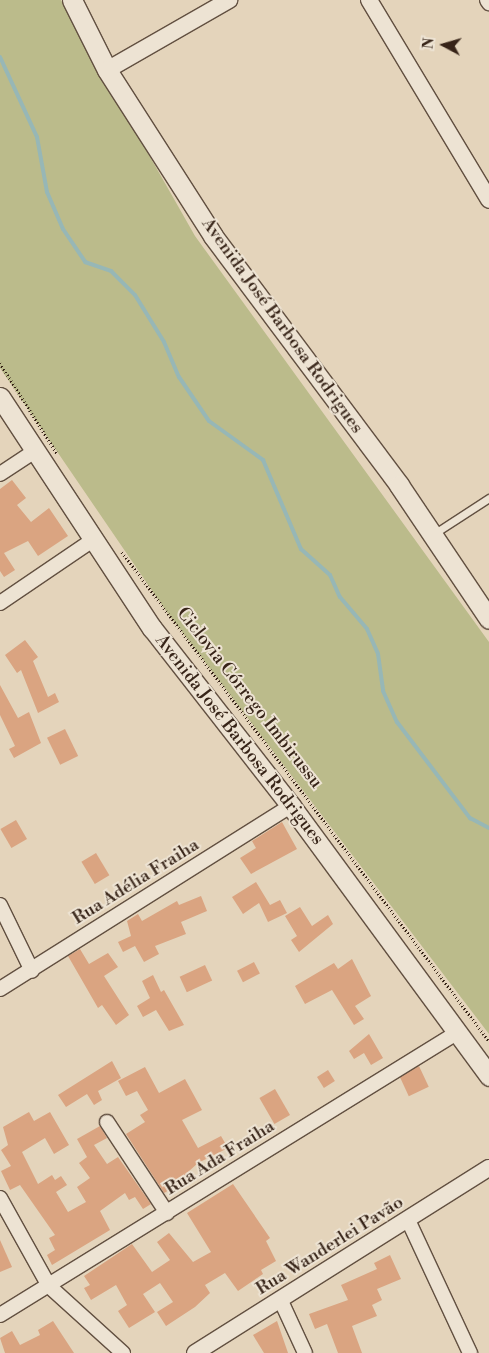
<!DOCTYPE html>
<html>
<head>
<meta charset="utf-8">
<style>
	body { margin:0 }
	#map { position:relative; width:489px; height:1353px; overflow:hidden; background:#e4d4bb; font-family:"Libre Bodoni",serif }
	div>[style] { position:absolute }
	.green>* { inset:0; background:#bbbb8b }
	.stream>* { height:4px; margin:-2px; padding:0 2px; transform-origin:2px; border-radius:2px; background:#97b7b6 }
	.building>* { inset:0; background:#daa481; transform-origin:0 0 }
	.path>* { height:2.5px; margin-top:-1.25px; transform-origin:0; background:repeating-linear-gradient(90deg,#372418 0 1px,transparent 0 3.5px) }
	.roads { filter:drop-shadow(1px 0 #625041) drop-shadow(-1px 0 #625041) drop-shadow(0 1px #625041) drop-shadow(0 -1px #625041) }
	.service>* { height:7px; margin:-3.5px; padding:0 3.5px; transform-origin:3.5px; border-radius:3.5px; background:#ede3d3 }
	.minor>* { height:14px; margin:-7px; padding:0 7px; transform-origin:7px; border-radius:7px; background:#ede3d3 }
	.tertiary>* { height:16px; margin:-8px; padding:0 8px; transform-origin:8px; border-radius:8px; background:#ede3d3 }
	.secondary>* { height:19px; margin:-9.5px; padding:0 9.5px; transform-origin:9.5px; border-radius:9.5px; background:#ede3d3 }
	span { translate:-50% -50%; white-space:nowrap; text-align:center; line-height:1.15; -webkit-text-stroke:4px #ede3d3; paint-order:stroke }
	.street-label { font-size:18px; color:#372418 }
	.north { position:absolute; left:419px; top:20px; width:50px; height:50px; -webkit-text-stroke:4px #ede3d3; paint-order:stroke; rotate:276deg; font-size:14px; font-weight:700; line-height:20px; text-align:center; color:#372418 }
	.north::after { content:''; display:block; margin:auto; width:18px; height:22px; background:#372418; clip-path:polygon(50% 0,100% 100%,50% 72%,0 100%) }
</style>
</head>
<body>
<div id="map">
	<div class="green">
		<div style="clip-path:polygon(0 0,61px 0,195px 236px,489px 642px,489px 1034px,166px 611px,0 368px)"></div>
	</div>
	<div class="stream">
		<div style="left:0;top:57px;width:88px;rotate:65.2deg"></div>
		<div style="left:37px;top:137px;width:56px;rotate:79.7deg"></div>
		<div style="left:47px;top:192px;width:40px;rotate:66.6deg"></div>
		<div style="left:63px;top:229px;width:40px;rotate:56deg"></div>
		<div style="left:85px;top:262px;width:28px;rotate:19deg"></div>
		<div style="left:111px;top:271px;width:34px;rotate:45deg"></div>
		<div style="left:135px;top:295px;width:55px;rotate:58.3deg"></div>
		<div style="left:164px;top:342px;width:38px;rotate:67deg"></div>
		<div style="left:179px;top:377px;width:53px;rotate:55.7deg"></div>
		<div style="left:209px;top:421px;width:67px;rotate:35.8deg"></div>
		<div style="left:263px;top:460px;width:97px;rotate:66.9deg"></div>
		<div style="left:301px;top:549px;width:39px;rotate:42deg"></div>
		<div style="left:330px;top:575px;width:24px;rotate:66deg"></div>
		<div style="left:340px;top:597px;width:42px;rotate:49.8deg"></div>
		<div style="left:367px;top:629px;width:27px;rotate:66deg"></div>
		<div style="left:378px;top:654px;width:37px;rotate:82deg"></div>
		<div style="left:383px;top:691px;width:34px;rotate:66deg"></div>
		<div style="left:397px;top:722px;width:121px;rotate:52.8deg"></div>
		<div style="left:470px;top:818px;width:21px;rotate:28deg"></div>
	</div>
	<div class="building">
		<div style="clip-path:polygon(12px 480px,26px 498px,17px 505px,31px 522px,49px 508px,68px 536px,38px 556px,28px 541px,4px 553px,15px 570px,4px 577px,0 571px,0 489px)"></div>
		<div style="clip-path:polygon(25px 640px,38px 657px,33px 661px,48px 697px,55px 693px,59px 702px,38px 713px,21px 670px,17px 673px,5px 655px)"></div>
		<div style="clip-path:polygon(0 685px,18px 718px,29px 712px,41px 743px,14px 758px,9px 749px,15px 746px,0 715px)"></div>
		<div style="left:65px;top:729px;width:30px;height:20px;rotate:64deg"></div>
		<div style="left:16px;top:820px;width:22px;height:18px;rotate:60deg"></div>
		<div style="clip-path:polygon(282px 822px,297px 849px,251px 874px,240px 858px,256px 848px,252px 841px)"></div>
		<div style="left:96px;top:853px;width:26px;height:17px;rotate:59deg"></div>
		<div style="clip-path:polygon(256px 882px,270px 905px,280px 900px,287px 913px,268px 922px,259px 903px,243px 914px,232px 897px)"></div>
		<div style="clip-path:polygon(201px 896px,207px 911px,181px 922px,186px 934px,155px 946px,159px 954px,144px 962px,135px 946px,123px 952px,118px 942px,131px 936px,127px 921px,138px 914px,142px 921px,177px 901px,179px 905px)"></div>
		<div style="clip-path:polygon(300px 907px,312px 926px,328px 915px,333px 924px,299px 952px,291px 940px,297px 936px,285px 916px)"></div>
		<div style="clip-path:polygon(80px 949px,89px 964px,108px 953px,118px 967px,104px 976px,129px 1015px,116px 1025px,102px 1005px,98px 1008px,68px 956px)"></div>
		<div style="clip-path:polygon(352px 959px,371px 996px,355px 1006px,364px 1019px,354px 1025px,332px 990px,305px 1004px,295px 986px,334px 963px,338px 969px)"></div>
		<div style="left:254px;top:962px;width:13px;height:19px;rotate:63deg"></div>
		<div style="left:205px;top:965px;width:17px;height:28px;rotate:65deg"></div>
		<div style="clip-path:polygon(153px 975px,161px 992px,164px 990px,184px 1025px,169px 1031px,156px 1010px,143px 1017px,137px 1006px,150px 998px,142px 981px)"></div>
		<div style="clip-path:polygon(369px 1034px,383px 1058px,371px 1065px,364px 1053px,354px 1059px,349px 1051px)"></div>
		<div style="clip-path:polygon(112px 1061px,121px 1078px,98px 1091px,102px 1100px,94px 1105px,87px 1094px,66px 1107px,58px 1095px)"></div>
		<div style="left:419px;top:1066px;width:23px;height:22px;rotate:65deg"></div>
		<div style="clip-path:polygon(145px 1067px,159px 1093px,185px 1079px,202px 1110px,182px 1120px,198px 1148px,221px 1136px,228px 1148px,198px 1163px,188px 1172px,191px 1178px,164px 1193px,126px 1134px,145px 1122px,140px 1115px,148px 1110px,137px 1091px,126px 1096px,118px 1081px)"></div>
		<div style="left:328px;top:1070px;width:13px;height:13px;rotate:58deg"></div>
		<div style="left:275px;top:1089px;width:30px;height:18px;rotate:60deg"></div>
		<div style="clip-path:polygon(29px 1112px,34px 1121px,50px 1112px,69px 1145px,54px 1154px,45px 1138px,22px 1152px,38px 1184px,52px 1175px,55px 1180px,61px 1176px,67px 1185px,56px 1192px,68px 1212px,86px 1202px,77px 1187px,90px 1178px,79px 1163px,87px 1157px,77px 1139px,100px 1126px,107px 1138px,94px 1145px,107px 1164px,118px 1157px,151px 1204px,143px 1209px,135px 1197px,129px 1200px,125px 1193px,100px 1211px,110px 1230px,52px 1265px,47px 1255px,55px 1250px,49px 1238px,55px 1235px,20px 1185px,10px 1190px,1px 1171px,11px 1166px,1px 1150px,8px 1145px,3px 1127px)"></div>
		<div style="clip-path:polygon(233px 1184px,270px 1238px,266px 1241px,276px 1261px,261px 1270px,263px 1274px,238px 1291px,225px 1273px,205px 1285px,210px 1293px,195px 1307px,166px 1326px,157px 1312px,173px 1302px,160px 1283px,143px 1294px,155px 1312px,129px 1328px,118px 1311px,127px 1305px,116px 1285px,91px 1300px,84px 1288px,90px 1285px,84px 1276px,132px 1244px,152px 1272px,170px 1260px,157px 1242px,169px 1233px,193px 1262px,211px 1252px,187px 1213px)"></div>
		<div style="clip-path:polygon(0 1240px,12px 1267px,0 1272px)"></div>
		<div style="clip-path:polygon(390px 1255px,401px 1279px,377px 1289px,382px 1300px,372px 1305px,377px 1316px,352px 1326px,362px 1353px,338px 1353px,327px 1324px,315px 1329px,309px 1314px,348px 1300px,341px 1285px,377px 1269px,374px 1263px)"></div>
		<div style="clip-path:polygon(53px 1321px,74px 1353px,5px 1353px,0 1338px,12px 1331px,20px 1345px,40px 1335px,38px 1330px)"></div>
		<div style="clip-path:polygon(277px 1321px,288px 1353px,264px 1353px,253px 1335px)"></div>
	</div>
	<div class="path">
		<div style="left:0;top:363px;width:107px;rotate:57.7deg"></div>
		<div style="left:122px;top:552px;width:611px;rotate:53.11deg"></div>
	</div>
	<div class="roads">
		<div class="service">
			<div style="left:432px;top:535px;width:68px;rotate:-33deg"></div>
		</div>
		<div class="minor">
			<div style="left:487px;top:0;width:4px;rotate:56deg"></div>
			<div style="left:0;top:474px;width:42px;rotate:-33.3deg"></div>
			<div style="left:0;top:603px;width:114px;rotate:-34.2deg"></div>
			<div style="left:0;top:905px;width:73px;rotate:64.1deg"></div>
			<div style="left:0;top:989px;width:344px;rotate:-32.2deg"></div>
			<div style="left:107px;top:1122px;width:109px;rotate:56.6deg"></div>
			<div style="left:0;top:1198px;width:101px;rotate:60.9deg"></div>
			<div style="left:49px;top:1286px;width:100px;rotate:42.2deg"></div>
			<div style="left:408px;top:1220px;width:147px;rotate:65deg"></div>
			<div style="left:281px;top:1301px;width:57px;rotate:65.2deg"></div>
			<div style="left:0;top:1315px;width:538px;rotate:-31.71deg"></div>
		</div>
		<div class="tertiary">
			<div style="left:369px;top:0;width:233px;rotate:59deg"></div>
			<div style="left:107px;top:70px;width:141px;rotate:-29.8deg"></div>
			<div style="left:195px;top:1353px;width:347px;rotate:-32.2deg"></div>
		</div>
		<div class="secondary">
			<div style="left:72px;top:0;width:78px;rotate:63.4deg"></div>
			<div style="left:107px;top:70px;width:197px;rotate:57.4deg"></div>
			<div style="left:213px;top:236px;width:311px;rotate:53.2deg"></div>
			<div style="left:399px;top:485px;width:161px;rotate:56.1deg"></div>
			<div style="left:0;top:397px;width:277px;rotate:56.7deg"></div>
			<div style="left:152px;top:628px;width:226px;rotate:52deg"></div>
			<div style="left:291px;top:806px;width:335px;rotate:53.7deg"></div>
		</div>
	</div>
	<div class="street-label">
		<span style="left:282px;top:326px;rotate:54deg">Avenida José Barbosa Rodrigues</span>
		<span style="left:249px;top:698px;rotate:52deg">Ciclovia Córrego Imbirussu</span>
		<span style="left:239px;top:740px;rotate:52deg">Avenida José Barbosa Rodrigues</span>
		<span style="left:136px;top:882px;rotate:-32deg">Rua Adélia Fraiha</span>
		<span style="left:220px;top:1158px;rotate:-32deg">Rua Ada Fraiha</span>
		<span style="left:330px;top:1246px;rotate:-32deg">Rua Wanderlei Pavão</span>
	</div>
	<div class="north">N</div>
</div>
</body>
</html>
